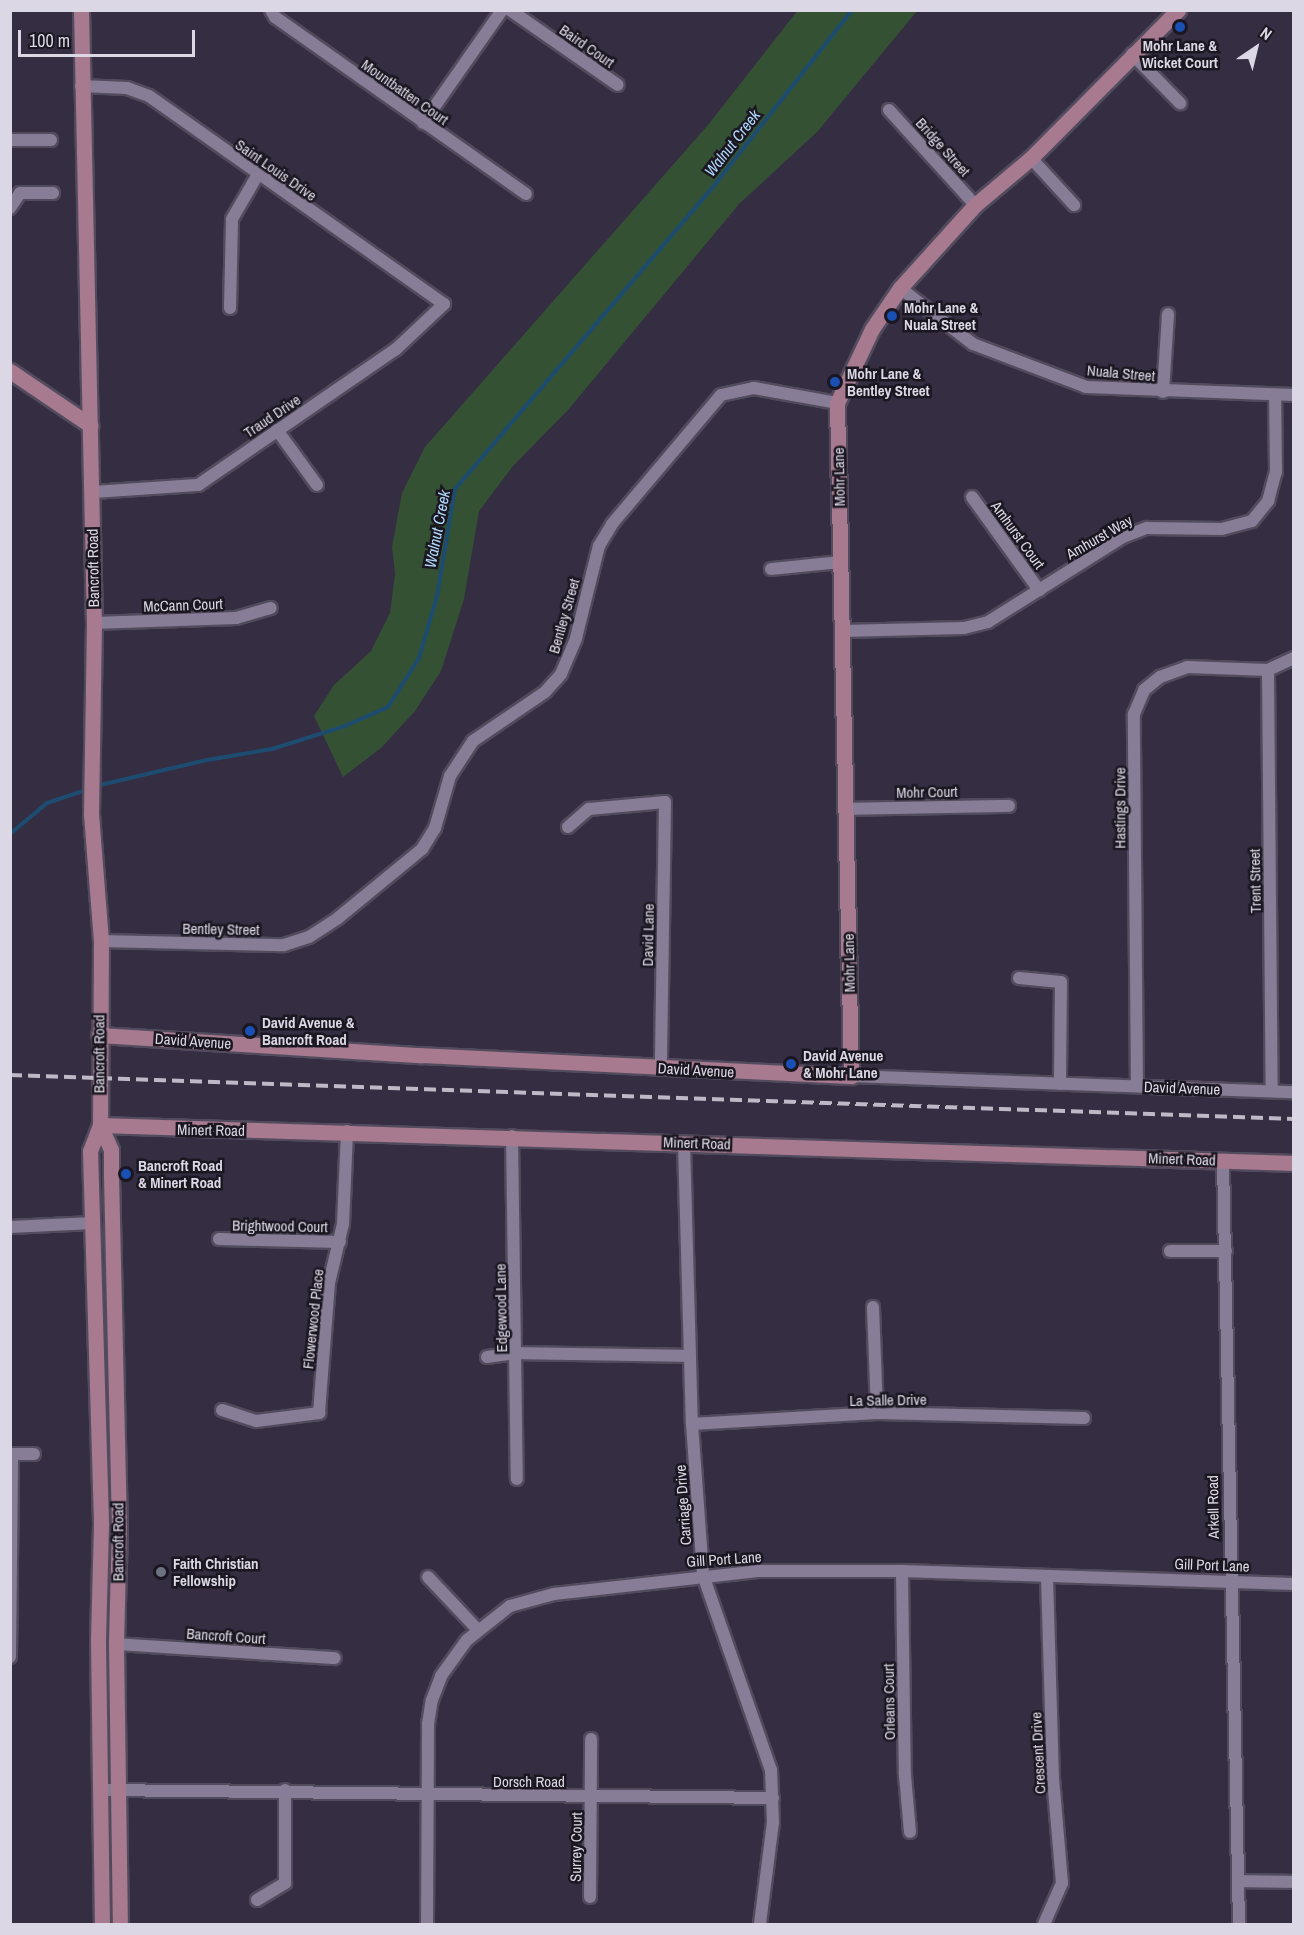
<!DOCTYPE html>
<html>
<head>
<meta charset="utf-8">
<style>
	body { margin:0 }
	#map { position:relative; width:1304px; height:1935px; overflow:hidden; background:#352d42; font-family:"Archivo Narrow",sans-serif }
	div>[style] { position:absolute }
	.green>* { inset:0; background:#345233 }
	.stream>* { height:4px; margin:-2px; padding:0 2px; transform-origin:2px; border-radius:2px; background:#1d4c70 }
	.roads { filter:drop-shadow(2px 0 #524b5d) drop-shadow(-2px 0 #524b5d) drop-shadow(0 2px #524b5d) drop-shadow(0 -2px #524b5d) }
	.street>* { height:12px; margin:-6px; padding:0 6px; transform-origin:6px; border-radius:6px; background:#877d96 }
	.secondary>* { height:15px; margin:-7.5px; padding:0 7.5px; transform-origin:7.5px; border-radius:7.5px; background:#a77a90 }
	.rail>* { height:4px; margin-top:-2px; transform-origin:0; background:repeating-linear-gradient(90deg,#beb8c7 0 12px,transparent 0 18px) }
	.dots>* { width:16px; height:16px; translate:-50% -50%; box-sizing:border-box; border:3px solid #1b1721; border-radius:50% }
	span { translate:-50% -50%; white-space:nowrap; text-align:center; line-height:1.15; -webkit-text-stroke:5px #1b1721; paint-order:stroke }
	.poi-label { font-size:15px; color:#dcd7e4; font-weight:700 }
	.left { translate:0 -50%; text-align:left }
	.street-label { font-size:15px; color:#dcd7e4 }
	.water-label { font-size:16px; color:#afd8fb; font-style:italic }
	.frame { position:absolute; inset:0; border:12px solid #dcd7e4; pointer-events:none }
	.north { position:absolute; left:1226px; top:18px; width:60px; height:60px; -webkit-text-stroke:4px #1b1721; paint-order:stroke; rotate:35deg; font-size:16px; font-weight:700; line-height:24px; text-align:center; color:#dcd7e4 }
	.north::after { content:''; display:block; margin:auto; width:21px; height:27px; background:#dcd7e4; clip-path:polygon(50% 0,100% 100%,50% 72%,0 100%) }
	.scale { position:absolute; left:18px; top:30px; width:177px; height:27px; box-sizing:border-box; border:3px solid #dcd7e4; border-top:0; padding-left:8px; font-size:18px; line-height:21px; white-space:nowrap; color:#dcd7e4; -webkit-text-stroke:4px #1b1721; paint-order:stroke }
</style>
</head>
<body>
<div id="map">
	<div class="green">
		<div style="clip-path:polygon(798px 10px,917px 11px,817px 132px,739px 204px,568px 410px,513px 466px,479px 511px,464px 599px,441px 671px,415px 711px,382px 747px,343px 777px,314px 716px,334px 685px,371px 651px,390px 613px,395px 574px,392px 547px,402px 493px,425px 447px,708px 125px)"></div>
	</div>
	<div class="stream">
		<div style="left:96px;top:786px;width:114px;rotate:-13.2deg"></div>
		<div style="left:207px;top:760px;width:66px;rotate:-9.6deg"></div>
		<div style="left:272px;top:749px;width:77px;rotate:-17.5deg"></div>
		<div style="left:345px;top:726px;width:47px;rotate:-23.8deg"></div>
		<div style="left:388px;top:707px;width:58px;rotate:-57.7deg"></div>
		<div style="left:419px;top:658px;width:65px;rotate:-73.8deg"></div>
		<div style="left:437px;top:596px;width:109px;rotate:-80.5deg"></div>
		<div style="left:455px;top:489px;width:396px;rotate:-49.5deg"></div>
		<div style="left:712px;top:188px;width:226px;rotate:-51.8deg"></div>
		<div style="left:10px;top:834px;width:48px;rotate:-40deg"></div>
		<div style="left:47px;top:803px;width:44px;rotate:-18.4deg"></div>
	</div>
	<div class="roads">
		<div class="street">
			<div style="left:271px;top:10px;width:8px;rotate:60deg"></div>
			<div style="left:275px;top:17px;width:307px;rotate:35.2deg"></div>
			<div style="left:510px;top:10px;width:131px;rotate:34.8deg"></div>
			<div style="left:1132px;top:54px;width:69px;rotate:45.6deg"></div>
			<div style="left:81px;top:86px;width:46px;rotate:2.5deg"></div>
			<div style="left:127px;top:88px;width:23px;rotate:20deg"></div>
			<div style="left:149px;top:96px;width:361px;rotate:35.2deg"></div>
			<div style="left:444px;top:304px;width:66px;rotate:136.8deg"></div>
			<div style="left:396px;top:349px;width:240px;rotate:145.5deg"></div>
			<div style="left:198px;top:485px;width:106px;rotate:176.2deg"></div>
			<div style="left:889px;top:110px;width:128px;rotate:47.8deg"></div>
			<div style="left:423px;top:123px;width:138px;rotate:-55deg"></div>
			<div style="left:10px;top:140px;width:41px"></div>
			<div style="left:1031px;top:158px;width:64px;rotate:47.5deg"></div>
			<div style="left:10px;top:208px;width:18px;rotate:-56deg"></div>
			<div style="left:20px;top:193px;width:33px"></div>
			<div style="left:900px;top:288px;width:92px;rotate:37.5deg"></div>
			<div style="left:973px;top:344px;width:121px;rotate:20.8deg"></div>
			<div style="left:1086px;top:387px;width:208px;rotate:2.2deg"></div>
			<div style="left:230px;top:308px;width:89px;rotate:-88.7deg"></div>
			<div style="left:232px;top:219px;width:50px;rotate:-59.8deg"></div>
			<div style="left:1163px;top:392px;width:78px;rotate:-86.3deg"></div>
			<div style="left:277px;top:430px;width:68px;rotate:54deg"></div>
			<div style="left:972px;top:497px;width:115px;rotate:54.2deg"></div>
			<div style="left:771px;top:569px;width:69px;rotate:-5.8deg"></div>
			<div style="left:94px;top:623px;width:142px;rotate:-2deg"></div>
			<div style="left:236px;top:618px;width:36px;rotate:-16deg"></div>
			<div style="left:842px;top:631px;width:122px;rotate:-1.4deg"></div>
			<div style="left:964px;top:628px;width:25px;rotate:-14deg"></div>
			<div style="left:988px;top:622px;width:160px;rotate:-32.2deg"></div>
			<div style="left:1123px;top:537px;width:26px;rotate:-21deg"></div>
			<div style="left:1147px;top:528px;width:75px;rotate:0.8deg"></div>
			<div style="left:1222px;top:529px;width:31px;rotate:-15deg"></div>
			<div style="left:1252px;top:521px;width:26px;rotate:-51deg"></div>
			<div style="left:1268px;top:501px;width:30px;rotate:-75deg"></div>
			<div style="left:1276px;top:472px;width:77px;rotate:-90.7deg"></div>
			<div style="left:1268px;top:670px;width:421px;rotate:89.5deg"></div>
			<div style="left:846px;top:809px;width:163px;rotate:-1.1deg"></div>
			<div style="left:568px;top:827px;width:28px;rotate:-41deg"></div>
			<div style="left:589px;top:809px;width:76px;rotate:-5.3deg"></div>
			<div style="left:665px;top:802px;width:267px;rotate:90.9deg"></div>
			<div style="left:101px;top:941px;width:183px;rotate:1.3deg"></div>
			<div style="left:284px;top:945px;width:26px;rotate:-18deg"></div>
			<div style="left:309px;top:937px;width:35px;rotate:-33deg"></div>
			<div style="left:338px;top:918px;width:109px;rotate:-39.4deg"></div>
			<div style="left:422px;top:849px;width:25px;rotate:-58deg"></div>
			<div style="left:435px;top:828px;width:54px;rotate:-73.9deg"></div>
			<div style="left:450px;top:776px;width:42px;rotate:-56.7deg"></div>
			<div style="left:473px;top:741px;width:87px;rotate:-34.2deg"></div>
			<div style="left:545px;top:692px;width:24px;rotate:-48deg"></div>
			<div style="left:561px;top:674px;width:39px;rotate:-67deg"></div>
			<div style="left:576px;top:638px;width:95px;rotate:-76deg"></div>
			<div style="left:599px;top:546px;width:26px;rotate:-59deg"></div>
			<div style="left:612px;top:524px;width:169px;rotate:-49.8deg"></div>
			<div style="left:721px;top:395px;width:34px;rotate:-12deg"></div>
			<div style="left:754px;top:388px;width:84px;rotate:10.2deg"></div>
			<div style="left:1019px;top:978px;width:42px;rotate:5.4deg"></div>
			<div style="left:1061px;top:982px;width:102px;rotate:90.6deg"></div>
			<div style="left:851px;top:1076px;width:443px;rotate:2.1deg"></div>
			<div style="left:1137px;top:1086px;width:372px;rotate:-90.5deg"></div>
			<div style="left:1134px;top:714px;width:26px;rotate:-67deg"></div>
			<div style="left:1144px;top:690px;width:21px;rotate:-39deg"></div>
			<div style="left:1160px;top:677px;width:29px;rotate:-20deg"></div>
			<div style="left:1187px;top:667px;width:81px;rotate:2.1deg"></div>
			<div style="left:1268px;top:670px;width:29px;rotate:-25deg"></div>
			<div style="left:512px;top:1136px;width:343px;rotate:89.2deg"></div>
			<div style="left:684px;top:1143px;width:281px;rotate:88.4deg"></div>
			<div style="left:692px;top:1424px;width:151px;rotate:85.8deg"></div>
			<div style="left:703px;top:1575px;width:207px;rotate:70.8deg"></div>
			<div style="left:771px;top:1770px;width:52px;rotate:87.8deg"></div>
			<div style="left:773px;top:1822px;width:103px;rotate:97.3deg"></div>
			<div style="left:1223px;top:1161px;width:763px;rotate:88.8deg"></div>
			<div style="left:10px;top:1227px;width:83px;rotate:-2.8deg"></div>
			<div style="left:219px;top:1239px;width:121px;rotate:1.4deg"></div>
			<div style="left:1170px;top:1251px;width:56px"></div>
			<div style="left:873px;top:1307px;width:106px;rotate:87.8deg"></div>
			<div style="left:487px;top:1357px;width:30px;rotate:-8deg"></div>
			<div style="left:517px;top:1353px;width:173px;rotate:1deg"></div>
			<div style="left:222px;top:1410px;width:36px;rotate:18deg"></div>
			<div style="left:256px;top:1421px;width:64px;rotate:-7.2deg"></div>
			<div style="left:319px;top:1413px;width:130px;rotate:-85.6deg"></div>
			<div style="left:329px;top:1283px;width:61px;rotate:-76.7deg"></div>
			<div style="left:343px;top:1224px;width:93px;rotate:-87.5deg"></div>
			<div style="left:692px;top:1424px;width:185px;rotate:-3.4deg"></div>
			<div style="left:877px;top:1413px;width:207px;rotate:1.4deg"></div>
			<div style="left:902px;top:1571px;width:204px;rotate:89.2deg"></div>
			<div style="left:905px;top:1775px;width:57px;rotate:85deg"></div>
			<div style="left:428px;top:1577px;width:73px;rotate:46.7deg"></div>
			<div style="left:116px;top:1644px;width:219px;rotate:3.7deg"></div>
			<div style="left:10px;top:1657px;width:203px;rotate:-89.4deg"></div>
			<div style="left:12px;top:1454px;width:22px"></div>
			<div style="left:102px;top:1790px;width:671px;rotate:0.68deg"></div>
			<div style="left:1238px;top:1881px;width:56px;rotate:1deg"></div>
			<div style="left:590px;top:1897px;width:158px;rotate:-89.6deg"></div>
			<div style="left:257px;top:1900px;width:33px;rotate:-31deg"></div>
			<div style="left:285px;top:1883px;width:93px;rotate:-90deg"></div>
			<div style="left:427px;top:1924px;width:200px;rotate:-89.7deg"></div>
			<div style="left:428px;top:1724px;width:24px;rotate:-81deg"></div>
			<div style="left:432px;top:1700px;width:26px;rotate:-69deg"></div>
			<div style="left:441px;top:1676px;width:44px;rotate:-54.2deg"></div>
			<div style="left:467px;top:1640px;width:55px;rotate:-38.3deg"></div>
			<div style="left:510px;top:1606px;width:46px;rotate:-15.3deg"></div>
			<div style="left:554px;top:1594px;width:205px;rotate:-6.4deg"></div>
			<div style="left:758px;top:1571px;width:144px"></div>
			<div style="left:902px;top:1571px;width:392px;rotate:1.9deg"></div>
			<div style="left:1044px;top:1924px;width:45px;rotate:-66.3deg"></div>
			<div style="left:1062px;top:1883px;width:104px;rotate:-94.9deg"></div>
			<div style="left:1053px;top:1779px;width:203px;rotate:-91.7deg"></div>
		</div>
		<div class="secondary">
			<div style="left:81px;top:10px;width:613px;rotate:88.79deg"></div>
			<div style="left:94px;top:623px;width:191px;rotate:90.9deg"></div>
			<div style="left:91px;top:814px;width:127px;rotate:85.5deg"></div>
			<div style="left:101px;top:941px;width:184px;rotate:90.3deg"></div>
			<div style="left:100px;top:1125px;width:28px;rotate:111deg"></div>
			<div style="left:90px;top:1151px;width:374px;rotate:88.3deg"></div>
			<div style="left:101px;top:1525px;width:116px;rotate:91.5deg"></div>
			<div style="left:98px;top:1641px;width:283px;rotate:89.2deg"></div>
			<div style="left:10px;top:371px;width:97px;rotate:34deg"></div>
			<div style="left:99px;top:1035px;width:322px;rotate:3.6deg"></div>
			<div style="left:420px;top:1055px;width:432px;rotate:2.8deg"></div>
			<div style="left:851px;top:1076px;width:673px;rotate:-91.19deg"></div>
			<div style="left:837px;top:403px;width:82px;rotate:-64.7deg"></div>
			<div style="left:872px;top:329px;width:50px;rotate:-55.7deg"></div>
			<div style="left:900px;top:288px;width:112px;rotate:-47.9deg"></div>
			<div style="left:975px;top:205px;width:73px;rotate:-40deg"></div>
			<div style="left:1031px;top:158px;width:209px;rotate:-45.2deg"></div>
			<div style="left:100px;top:1125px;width:1195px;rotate:1.82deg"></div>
			<div style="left:100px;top:1125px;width:27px;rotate:66deg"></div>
			<div style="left:111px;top:1150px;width:25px;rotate:90deg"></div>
			<div style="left:111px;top:1175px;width:352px;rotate:88.7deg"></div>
			<div style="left:119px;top:1527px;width:117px;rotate:91.5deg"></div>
			<div style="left:116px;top:1644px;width:280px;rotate:89.2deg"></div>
		</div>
	</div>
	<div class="rail">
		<div style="left:10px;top:1075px;width:1285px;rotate:1.96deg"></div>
	</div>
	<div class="dots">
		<div style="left:1180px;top:27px;background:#1a4fb4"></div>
		<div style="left:892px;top:316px;background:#1a4fb4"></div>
		<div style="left:835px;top:382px;background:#1a4fb4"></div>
		<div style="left:250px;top:1031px;background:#1a4fb4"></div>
		<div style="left:791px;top:1064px;background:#1a4fb4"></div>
		<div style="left:126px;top:1174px;background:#1a4fb4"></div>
		<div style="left:161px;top:1572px;background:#6b7280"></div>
	</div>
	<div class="poi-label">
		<span style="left:1180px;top:54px">Mohr Lane &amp;<br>Wicket Court</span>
		<span class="left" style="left:904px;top:316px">Mohr Lane &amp;<br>Nuala Street</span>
		<span class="left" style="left:847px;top:382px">Mohr Lane &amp;<br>Bentley Street</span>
		<span class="left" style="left:262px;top:1031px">David Avenue &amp;<br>Bancroft Road</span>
		<span class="left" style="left:803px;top:1064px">David Avenue<br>&amp; Mohr Lane</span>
		<span class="left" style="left:138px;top:1174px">Bancroft Road<br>&amp; Minert Road</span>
		<span class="left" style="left:173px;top:1572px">Faith Christian<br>Fellowship</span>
	</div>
	<div class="street-label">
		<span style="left:587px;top:46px;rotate:35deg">Baird Court</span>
		<span style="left:405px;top:92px;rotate:35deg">Mountbatten Court</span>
		<span style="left:943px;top:147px;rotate:48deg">Bridge Street</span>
		<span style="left:276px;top:170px;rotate:35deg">Saint Louis Drive</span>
		<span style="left:1121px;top:373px;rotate:5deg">Nuala Street</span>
		<span style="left:272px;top:416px;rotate:-34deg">Traud Drive</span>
		<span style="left:839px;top:477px;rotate:-91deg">Mohr Lane</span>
		<span style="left:1018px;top:535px;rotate:54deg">Amhurst Court</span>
		<span style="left:1099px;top:537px;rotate:-30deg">Amhurst Way</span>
		<span style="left:93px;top:568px;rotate:-91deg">Bancroft Road</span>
		<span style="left:183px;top:605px;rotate:-2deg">McCann Court</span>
		<span style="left:564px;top:616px;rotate:-74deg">Bentley Street</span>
		<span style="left:927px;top:792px;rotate:-1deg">Mohr Court</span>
		<span style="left:1120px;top:808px;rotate:-90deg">Hastings Drive</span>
		<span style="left:1255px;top:881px;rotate:-91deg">Trent Street</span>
		<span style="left:221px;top:929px;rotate:1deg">Bentley Street</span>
		<span style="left:648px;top:935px;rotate:-89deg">David Lane</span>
		<span style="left:849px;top:963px;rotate:-91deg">Mohr Lane</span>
		<span style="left:193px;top:1041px;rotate:4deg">David Avenue</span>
		<span style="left:99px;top:1054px;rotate:-90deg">Bancroft Road</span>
		<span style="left:696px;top:1070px;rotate:3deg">David Avenue</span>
		<span style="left:1182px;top:1088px;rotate:2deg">David Avenue</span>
		<span style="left:211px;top:1130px;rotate:1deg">Minert Road</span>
		<span style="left:697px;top:1143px;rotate:2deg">Minert Road</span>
		<span style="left:1182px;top:1159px;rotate:2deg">Minert Road</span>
		<span style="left:280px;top:1226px;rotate:1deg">Brightwood Court</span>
		<span style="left:501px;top:1308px;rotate:-91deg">Edgewood Lane</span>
		<span style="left:313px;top:1319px;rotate:-84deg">Flowerwood Place</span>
		<span style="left:888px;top:1400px;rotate:-1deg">La Salle Drive</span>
		<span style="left:683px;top:1505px;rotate:-94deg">Carriage Drive</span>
		<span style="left:1213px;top:1507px;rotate:-91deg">Arkell Road</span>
		<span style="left:118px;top:1542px;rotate:-90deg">Bancroft Road</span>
		<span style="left:724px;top:1559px;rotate:-4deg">Gill Port Lane</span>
		<span style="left:1212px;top:1565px;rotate:2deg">Gill Port Lane</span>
		<span style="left:226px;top:1636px;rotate:4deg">Bancroft Court</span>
		<span style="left:889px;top:1702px;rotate:-91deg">Orleans Court</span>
		<span style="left:1038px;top:1753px;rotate:-93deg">Crescent Drive</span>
		<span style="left:529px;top:1782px">Dorsch Road</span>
		<span style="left:576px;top:1847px;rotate:-89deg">Surrey Court</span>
	</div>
	<div class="water-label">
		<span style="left:732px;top:143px;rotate:-52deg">Walnut Creek</span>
		<span style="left:437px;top:529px;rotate:-79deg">Walnut Creek</span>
	</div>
	<div class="frame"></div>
	<div class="north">N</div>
	<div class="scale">100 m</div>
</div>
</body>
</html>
